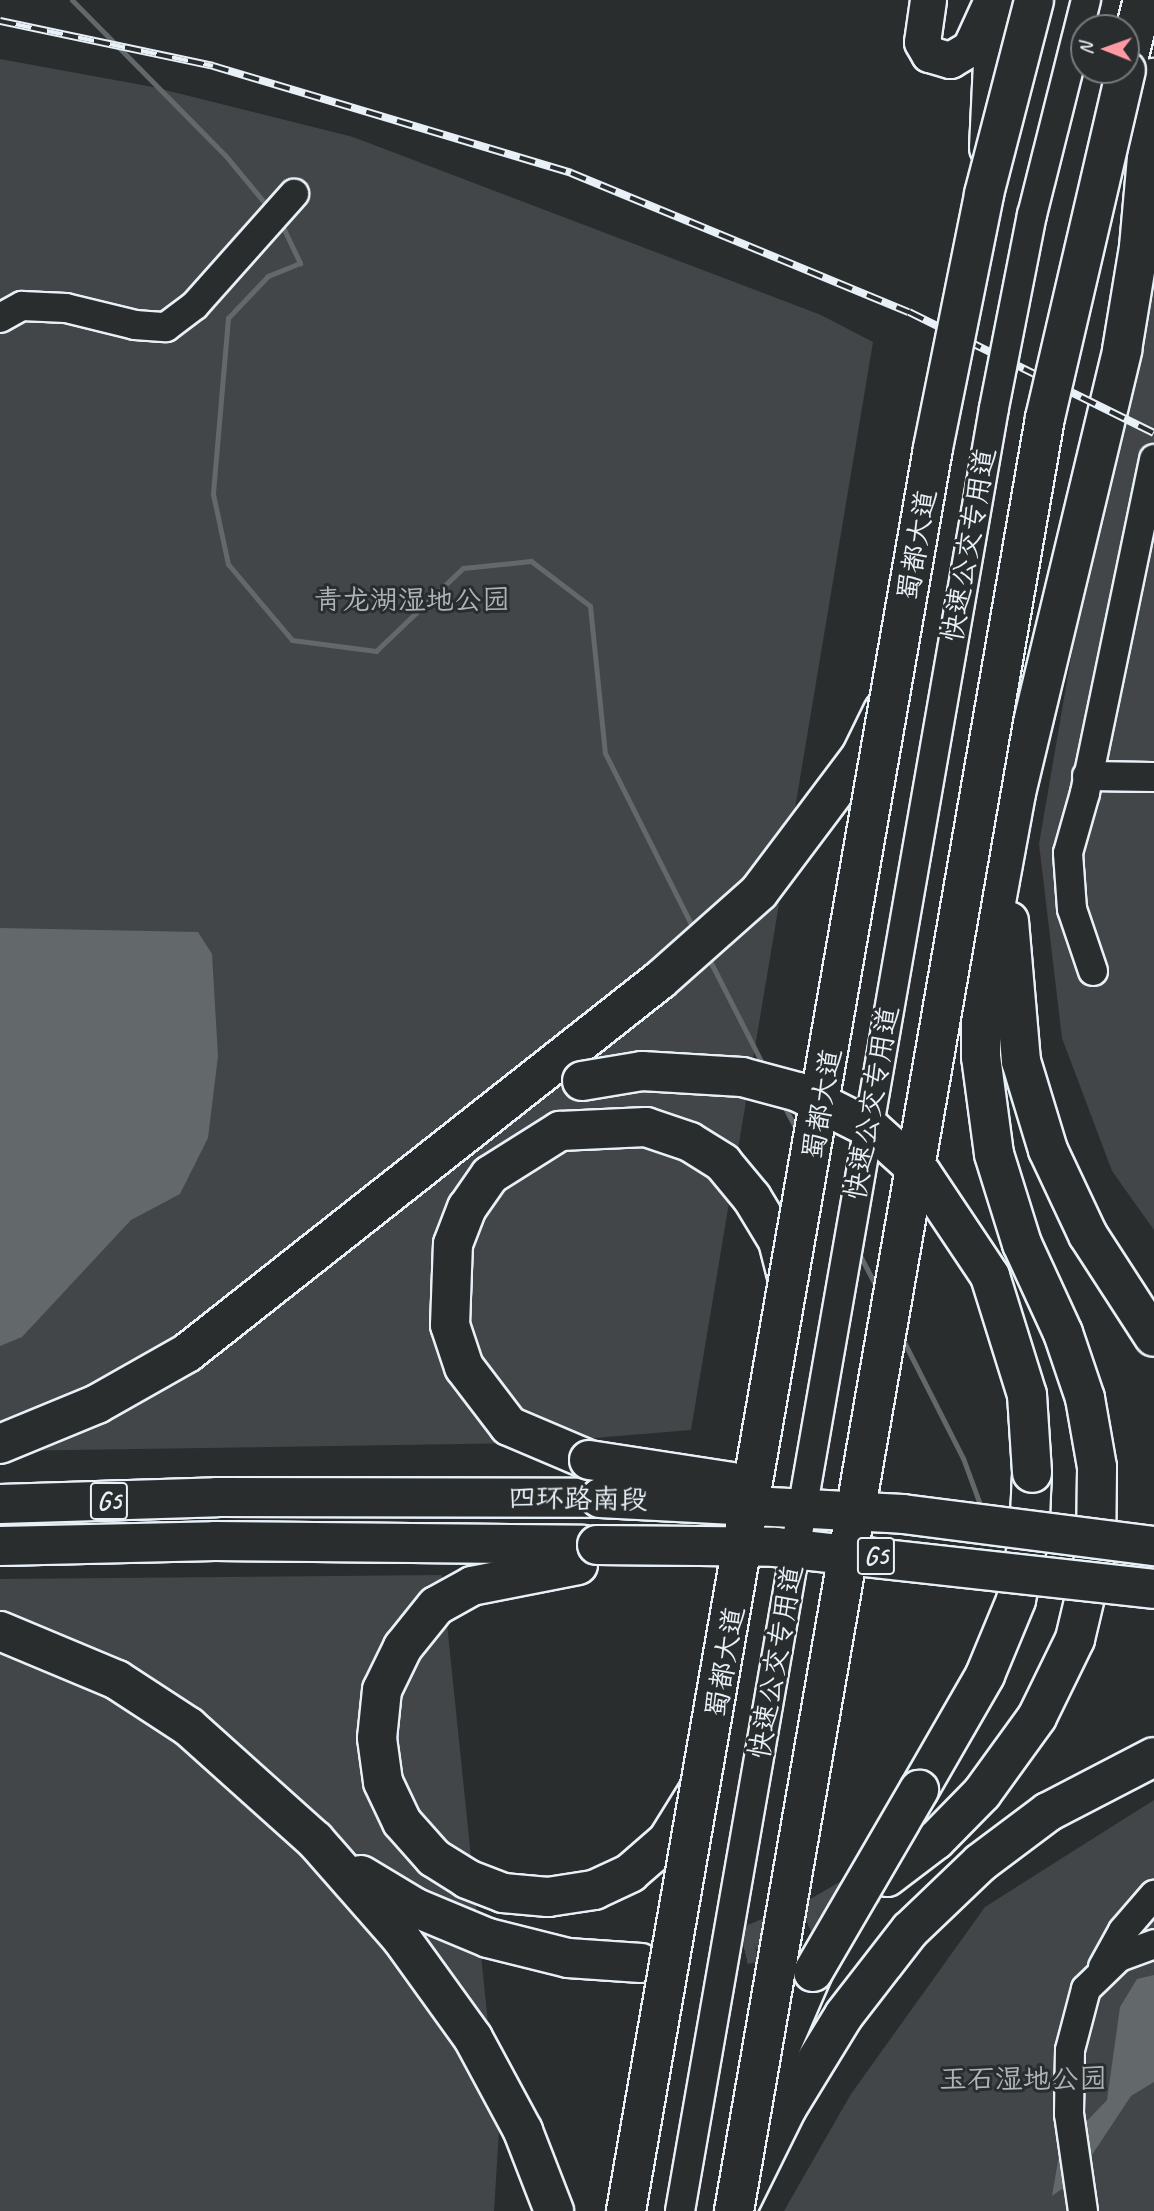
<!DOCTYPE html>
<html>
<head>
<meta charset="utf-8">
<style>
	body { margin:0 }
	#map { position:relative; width:1154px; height:2211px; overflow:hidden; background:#2a2d2e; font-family:Caveat,"LXGW WenKai TC",sans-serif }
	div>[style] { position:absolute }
	.green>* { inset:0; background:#424648 }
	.water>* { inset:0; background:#63686b }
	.stream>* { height:5px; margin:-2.5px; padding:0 2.5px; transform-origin:2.5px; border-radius:2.5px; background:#63686b }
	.highway-tunnel>* { height:38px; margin-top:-19px; transform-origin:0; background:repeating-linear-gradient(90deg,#464a4c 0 38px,transparent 0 57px) }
	.roads { filter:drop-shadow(2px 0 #e8f1f8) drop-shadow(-2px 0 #e8f1f8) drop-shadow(0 2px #e8f1f8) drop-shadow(0 -2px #e8f1f8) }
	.minor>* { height:28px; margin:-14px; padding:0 14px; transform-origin:14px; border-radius:14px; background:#2a2d2e }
	.major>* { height:35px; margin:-17.5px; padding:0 17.5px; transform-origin:17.5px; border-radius:17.5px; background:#2a2d2e }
	.highway>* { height:38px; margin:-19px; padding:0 19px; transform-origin:19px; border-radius:19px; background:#2a2d2e }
	.rail>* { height:8px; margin-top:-4px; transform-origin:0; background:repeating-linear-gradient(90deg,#2a2d2e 0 16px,#e8f1f8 0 32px); box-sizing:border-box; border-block:2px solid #e8f1f8 }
	.bridges { filter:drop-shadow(2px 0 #e8f1f8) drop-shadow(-2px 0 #e8f1f8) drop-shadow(0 2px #e8f1f8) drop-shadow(0 -2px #e8f1f8) }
	.minor-bridge>* { height:28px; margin:-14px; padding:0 14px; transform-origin:14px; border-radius:14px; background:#2a2d2e }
	.highway-bridge>* { height:38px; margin:-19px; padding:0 19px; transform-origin:19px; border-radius:19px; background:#2a2d2e }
	span { translate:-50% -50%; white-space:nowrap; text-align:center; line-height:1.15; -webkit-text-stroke:6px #2a2d2e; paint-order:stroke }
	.shield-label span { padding:2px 5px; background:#2a2d2e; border:2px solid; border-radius:5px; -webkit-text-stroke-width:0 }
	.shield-label { font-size:26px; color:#e8f1f8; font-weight:700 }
	.street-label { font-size:28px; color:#e8f1f8 }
	.park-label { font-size:28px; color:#aeb5ba }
	.north { position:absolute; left:1070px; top:14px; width:70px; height:70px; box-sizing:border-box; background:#2a2d2e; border:2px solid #767b7f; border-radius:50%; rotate:271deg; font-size:19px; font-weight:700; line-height:28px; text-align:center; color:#e8f1f8 }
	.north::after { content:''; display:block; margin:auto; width:24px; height:32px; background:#ff9aa2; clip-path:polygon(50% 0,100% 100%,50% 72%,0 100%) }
</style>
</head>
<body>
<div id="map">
	<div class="green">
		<div style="clip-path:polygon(0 59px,153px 87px,353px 137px,821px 315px,873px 342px,691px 1430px,534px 1443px,0 1451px)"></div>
		<div style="clip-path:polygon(1154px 267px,1154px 1230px,1112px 1171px,1062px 1038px,1039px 844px,1082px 594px)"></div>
		<div style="clip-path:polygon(442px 1575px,499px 2130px,494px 2211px,0 2211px,0 1579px)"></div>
		<div style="clip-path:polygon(1154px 1800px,1154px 2211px,784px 2211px,851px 2094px,985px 1907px)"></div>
	</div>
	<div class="water">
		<div style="clip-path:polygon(0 928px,198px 932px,212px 954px,218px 1056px,208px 1138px,180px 1194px,131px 1220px,22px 1337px,0 1346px)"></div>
		<div style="clip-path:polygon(1154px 1975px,1154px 2082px,1131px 2096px,1076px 2179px,1052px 2196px,1060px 2149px,1107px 2100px,1120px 2007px,1137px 1979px)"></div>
	</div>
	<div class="stream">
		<div style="left:72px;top:0;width:218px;rotate:45.4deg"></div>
		<div style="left:225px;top:155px;width:69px;rotate:50.3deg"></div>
		<div style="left:280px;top:221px;width:47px;rotate:64.5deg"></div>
		<div style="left:300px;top:263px;width:35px;rotate:158deg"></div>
		<div style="left:268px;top:276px;width:58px;rotate:133.6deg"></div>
		<div style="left:228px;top:318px;width:177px;rotate:94.9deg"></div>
		<div style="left:213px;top:494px;width:72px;rotate:77.9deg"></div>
		<div style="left:228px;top:564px;width:99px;rotate:49.9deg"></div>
		<div style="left:292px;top:640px;width:85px;rotate:7.5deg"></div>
		<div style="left:376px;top:651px;width:120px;rotate:-43.7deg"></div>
		<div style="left:463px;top:568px;width:68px;rotate:-5.9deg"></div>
		<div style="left:531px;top:561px;width:74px;rotate:37.3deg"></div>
		<div style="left:590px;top:606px;width:148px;rotate:84.2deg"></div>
		<div style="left:605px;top:753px;width:198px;rotate:63.3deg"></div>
		<div style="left:708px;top:957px;width:123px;rotate:63deg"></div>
		<div style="left:783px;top:1104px;width:32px;rotate:62deg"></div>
		<div style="left:857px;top:1250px;width:43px;rotate:62.2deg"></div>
		<div style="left:902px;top:1338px;width:135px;rotate:63.1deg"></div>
		<div style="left:963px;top:1458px;width:55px;rotate:69.9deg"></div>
	</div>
	<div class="highway-tunnel">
		<div style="left:688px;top:1959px;width:68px;rotate:-13.6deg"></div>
		<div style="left:754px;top:1943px;width:70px;rotate:-22.6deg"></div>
		<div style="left:819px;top:1916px;width:60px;rotate:-30deg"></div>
	</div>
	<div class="roads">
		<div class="minor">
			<div style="left:0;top:318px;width:25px;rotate:-29deg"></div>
			<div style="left:22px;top:306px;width:44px;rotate:2.6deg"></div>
			<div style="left:66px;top:308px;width:71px;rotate:13.8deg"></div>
			<div style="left:135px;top:325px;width:31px;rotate:4deg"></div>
			<div style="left:166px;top:327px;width:36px;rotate:-37deg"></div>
			<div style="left:195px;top:305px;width:149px;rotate:-48.3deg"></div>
			<div style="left:1087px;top:776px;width:67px;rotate:0.9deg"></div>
			<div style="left:1093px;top:971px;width:65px;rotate:-108.7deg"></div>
			<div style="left:1072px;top:909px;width:56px;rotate:-94.1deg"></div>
			<div style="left:1068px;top:853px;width:62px;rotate:-74.2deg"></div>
			<div style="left:1085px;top:793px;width:341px;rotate:-78.3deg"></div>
			<div style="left:1103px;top:1967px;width:41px;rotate:-60.9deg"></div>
			<div style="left:1123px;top:1931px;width:48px;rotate:-49.3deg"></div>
			<div style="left:1083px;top:2211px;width:98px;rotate:-98.2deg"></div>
			<div style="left:1069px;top:2114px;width:64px;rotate:-89.1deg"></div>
			<div style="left:1070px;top:2050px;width:63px;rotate:-75.3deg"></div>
			<div style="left:1086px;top:1989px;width:46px;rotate:-44.1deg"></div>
			<div style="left:1119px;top:1957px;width:37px;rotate:-20deg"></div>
		</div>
		<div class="major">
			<div style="left:928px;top:0;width:42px;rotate:98.1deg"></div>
			<div style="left:922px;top:42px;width:14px;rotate:60deg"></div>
			<div style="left:929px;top:54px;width:22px;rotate:16deg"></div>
			<div style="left:950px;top:60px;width:23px;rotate:-31deg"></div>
			<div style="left:970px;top:48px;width:53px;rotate:-65.4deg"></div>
			<div style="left:663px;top:2211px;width:1969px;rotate:-80.12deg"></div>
			<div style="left:1001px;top:271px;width:280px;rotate:-75.7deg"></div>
		</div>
		<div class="highway">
			<div style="left:1126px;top:68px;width:70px;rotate:-76deg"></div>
			<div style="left:989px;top:148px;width:148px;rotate:-87.3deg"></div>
			<div style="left:1009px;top:921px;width:141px;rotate:85.1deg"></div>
			<div style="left:1021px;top:1061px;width:93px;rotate:73.1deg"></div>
			<div style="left:1048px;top:1150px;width:94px;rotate:64.8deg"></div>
			<div style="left:1088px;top:1235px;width:121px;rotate:57.1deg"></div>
			<div style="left:0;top:1444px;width:105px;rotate:-22.4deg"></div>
			<div style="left:97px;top:1404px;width:103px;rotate:-29.5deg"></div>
			<div style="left:187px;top:1353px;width:602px;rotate:-38.26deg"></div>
			<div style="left:660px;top:980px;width:132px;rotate:-41.6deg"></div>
			<div style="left:759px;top:892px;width:170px;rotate:-53.1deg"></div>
			<div style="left:861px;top:756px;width:50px;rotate:-63.9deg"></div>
			<div style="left:589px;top:1460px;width:87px;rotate:-157deg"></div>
			<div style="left:509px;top:1426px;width:74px;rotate:-127.3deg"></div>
			<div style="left:464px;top:1367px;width:44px;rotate:-108.4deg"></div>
			<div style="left:450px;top:1325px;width:81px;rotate:-87.9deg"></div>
			<div style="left:453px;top:1244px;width:39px;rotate:-69deg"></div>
			<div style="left:467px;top:1208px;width:40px;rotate:-55.1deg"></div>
			<div style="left:490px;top:1175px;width:83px;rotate:-32.2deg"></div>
			<div style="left:560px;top:1131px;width:86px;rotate:-2.7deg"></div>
			<div style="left:646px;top:1127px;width:46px;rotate:18.8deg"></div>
			<div style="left:690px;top:1142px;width:39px;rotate:32deg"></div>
			<div style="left:723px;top:1163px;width:45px;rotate:50.4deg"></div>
			<div style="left:752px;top:1198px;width:50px;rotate:58.8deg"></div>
			<div style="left:778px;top:1241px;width:49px;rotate:75.7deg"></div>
			<div style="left:0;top:1504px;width:217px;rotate:-1.8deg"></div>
			<div style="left:217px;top:1497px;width:383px;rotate:0.1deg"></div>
			<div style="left:0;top:1546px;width:215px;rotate:-1.3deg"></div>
			<div style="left:215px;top:1541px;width:369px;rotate:0.6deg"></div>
			<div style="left:578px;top:1565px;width:108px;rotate:168.8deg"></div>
			<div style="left:472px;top:1586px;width:41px;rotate:150.9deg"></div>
			<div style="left:436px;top:1606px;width:53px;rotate:128.8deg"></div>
			<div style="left:403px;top:1647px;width:48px;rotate:116deg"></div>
			<div style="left:382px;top:1690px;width:48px;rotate:95.9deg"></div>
			<div style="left:377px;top:1738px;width:44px;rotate:82.2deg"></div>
			<div style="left:383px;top:1782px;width:44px;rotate:64.6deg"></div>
			<div style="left:402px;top:1822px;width:48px;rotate:48.4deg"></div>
			<div style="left:434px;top:1858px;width:39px;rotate:32deg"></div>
			<div style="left:467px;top:1879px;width:39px;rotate:21deg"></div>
			<div style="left:503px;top:1893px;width:45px;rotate:5.1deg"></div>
			<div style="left:548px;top:1897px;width:47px;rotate:-8.7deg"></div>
			<div style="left:594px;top:1890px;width:40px;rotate:-25deg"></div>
			<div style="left:630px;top:1873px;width:49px;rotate:-40.9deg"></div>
			<div style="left:667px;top:1841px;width:62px;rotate:-58.1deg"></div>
			<div style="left:0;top:1631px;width:127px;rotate:22.7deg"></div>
			<div style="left:117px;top:1680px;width:86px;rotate:33.1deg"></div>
			<div style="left:189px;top:1727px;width:169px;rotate:41.9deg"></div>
			<div style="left:315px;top:1840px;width:130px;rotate:48.7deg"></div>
			<div style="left:401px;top:1938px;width:123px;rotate:54.2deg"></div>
			<div style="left:473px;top:2038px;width:106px;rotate:61.7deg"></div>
			<div style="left:523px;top:2131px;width:86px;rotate:68.8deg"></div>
			<div style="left:919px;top:1790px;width:133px;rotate:-60.1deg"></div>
			<div style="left:985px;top:1675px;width:81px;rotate:-67.5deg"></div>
			<div style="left:1016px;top:1600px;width:64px;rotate:-78.3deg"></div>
			<div style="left:1029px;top:1537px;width:64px;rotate:-87.3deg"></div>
			<div style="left:361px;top:1875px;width:64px;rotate:31deg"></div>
			<div style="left:416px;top:1908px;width:78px;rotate:22.6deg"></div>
			<div style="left:488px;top:1938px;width:82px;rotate:14deg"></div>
			<div style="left:568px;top:1958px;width:73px;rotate:3.9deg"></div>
			<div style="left:887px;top:1877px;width:61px;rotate:-37.1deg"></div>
			<div style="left:936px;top:1840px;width:66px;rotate:-45.6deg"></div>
			<div style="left:982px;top:1793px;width:94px;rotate:-54.1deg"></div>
			<div style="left:1037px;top:1717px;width:87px;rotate:-64deg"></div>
			<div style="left:1075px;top:1639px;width:90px;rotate:-76.6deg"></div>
			<div style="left:1096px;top:1551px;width:84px;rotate:-89.3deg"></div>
			<div style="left:1097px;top:1467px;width:70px;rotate:-99.9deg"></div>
			<div style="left:1085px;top:1398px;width:69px;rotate:-108.7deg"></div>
			<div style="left:1063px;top:1333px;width:98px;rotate:-114.7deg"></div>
			<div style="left:1022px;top:1244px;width:94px;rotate:-107.3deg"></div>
			<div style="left:994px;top:1154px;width:98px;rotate:-97.6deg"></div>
			<div style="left:981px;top:1057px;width:73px;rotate:-90deg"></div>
			<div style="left:981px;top:984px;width:194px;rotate:-79.6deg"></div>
			<div style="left:1016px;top:793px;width:456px;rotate:-76.5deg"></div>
			<div style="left:1122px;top:350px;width:104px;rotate:-80.6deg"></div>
			<div style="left:1139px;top:247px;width:170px;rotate:-84.9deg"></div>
			<div style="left:767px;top:2079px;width:116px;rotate:-66.7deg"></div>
			<div style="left:740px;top:2203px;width:106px;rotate:-63.7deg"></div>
			<div style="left:787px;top:2108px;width:109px;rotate:-58.5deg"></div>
			<div style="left:844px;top:2015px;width:108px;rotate:-52.2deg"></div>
			<div style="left:910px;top:1930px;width:97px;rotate:-43.7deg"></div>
			<div style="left:980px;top:1863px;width:85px;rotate:-36.9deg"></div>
			<div style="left:1048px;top:1812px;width:119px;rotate:-27.4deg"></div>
		</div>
	</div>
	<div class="rail">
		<div style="left:0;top:21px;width:218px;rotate:11.9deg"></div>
		<div style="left:213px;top:66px;width:374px;rotate:16.6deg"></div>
		<div style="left:571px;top:173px;width:365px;rotate:22.4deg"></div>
		<div style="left:909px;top:312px;width:273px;rotate:26.3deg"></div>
	</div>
	<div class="bridges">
		<div class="minor-bridge">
			<div style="left:680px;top:2211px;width:1830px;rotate:-80.12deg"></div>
			<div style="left:994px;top:408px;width:197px;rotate:-78.9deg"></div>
			<div style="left:1032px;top:215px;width:222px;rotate:-75.9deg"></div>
		</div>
		<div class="highway-bridge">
			<div style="left:582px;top:1081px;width:61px;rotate:-9.5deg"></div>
			<div style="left:642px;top:1071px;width:100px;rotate:3.4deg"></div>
			<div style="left:742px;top:1077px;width:58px;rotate:15deg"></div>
			<div style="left:798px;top:1092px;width:83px;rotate:26.6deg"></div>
			<div style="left:872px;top:1129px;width:67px;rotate:42deg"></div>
			<div style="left:922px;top:1174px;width:123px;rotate:56.3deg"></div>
			<div style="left:990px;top:1276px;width:125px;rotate:72.7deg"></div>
			<div style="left:1027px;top:1395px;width:78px;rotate:86.3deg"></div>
			<div style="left:589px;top:1460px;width:145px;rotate:8.7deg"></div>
			<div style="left:600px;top:1498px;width:303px;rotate:3deg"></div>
			<div style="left:903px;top:1514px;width:253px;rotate:7.3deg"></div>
			<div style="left:597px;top:1545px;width:178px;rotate:0.6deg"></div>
			<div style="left:775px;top:1547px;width:381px;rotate:6.3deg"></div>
			<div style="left:813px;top:1972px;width:211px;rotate:-59.8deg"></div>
			<div style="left:626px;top:2211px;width:1790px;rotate:-80.12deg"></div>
			<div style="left:933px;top:448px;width:259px;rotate:-78.6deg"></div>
			<div style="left:984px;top:194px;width:200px;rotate:-75.5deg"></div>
			<div style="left:734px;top:2211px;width:1820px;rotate:-80.16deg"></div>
			<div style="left:1045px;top:418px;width:357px;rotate:-76.9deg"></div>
		</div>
	</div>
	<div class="shield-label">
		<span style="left:109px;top:1501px">G5</span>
		<span style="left:876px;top:1556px">G5</span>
	</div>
	<div class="street-label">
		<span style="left:917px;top:545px;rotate:-80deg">蜀都大道</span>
		<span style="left:969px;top:545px;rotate:-80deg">快速公交专用道</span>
		<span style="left:872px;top:1103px;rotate:-80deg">快速公交专用道</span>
		<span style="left:822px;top:1104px;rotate:-80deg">蜀都大道</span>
		<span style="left:578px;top:1499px;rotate:1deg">四环路南段</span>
		<span style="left:725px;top:1662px;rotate:-80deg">蜀都大道</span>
		<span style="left:776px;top:1662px;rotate:-80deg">快速公交专用道</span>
	</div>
	<div class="park-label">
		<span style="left:412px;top:600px">青龙湖湿地公园</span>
		<span style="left:1023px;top:2079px">玉石湿地公园</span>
	</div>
	<div class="north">N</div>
</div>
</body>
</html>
